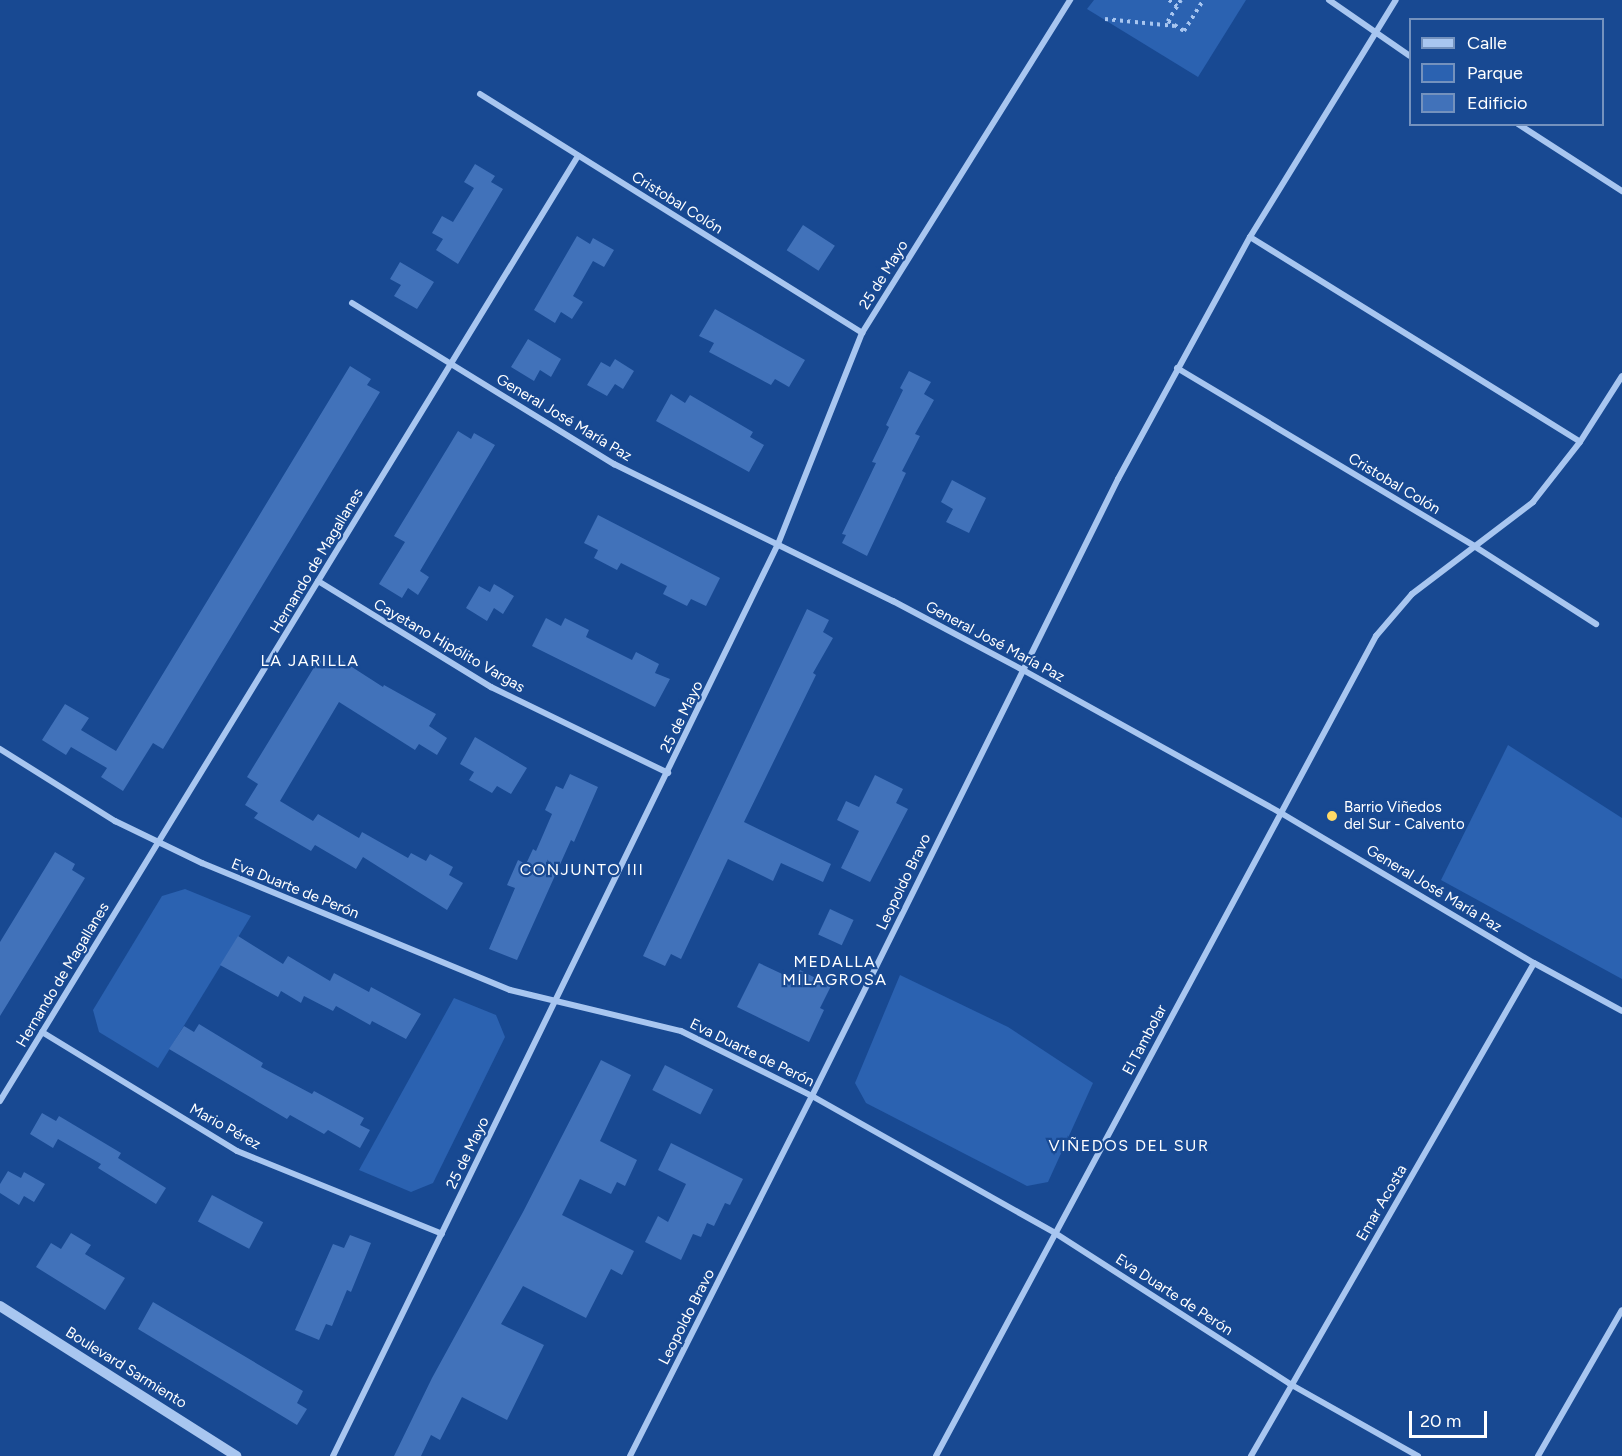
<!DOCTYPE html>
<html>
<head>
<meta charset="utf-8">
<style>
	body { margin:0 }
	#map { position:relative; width:1622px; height:1456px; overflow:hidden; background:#184992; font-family:Figtree,sans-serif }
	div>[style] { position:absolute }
	.green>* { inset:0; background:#2b62b1 }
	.building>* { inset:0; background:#4172ba; transform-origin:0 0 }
	.path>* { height:4px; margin-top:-2px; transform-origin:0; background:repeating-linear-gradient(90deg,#a8c6f0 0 3px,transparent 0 7.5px) }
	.minor>* { height:6px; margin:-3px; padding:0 3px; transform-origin:3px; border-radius:3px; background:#a8c6f0 }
	.tertiary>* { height:10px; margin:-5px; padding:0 5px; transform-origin:5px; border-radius:5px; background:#a8c6f0 }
	.dots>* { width:16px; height:16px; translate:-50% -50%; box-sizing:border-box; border:3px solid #184992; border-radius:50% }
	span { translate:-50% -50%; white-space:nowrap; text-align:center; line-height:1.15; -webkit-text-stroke:4.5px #184992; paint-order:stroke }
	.street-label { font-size:15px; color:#fff }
	.poi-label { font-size:15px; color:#fff }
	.left { translate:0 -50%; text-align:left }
	.neighbourhood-label { font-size:16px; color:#fff; letter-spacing:1.5px }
	.legend { position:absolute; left:1409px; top:18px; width:195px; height:108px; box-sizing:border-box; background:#184992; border:2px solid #7492be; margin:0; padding:8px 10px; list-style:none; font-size:18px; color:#fff }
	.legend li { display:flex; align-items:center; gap:12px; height:30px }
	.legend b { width:30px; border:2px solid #7492be }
	.scale { position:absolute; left:1409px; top:1411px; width:78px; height:27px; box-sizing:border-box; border:3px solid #fff; border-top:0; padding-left:8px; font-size:18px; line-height:21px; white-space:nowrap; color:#fff; -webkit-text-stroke:4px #184992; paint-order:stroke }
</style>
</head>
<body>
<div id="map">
	<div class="green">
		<div style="clip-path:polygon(1094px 0,1246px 0,1198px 77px,1087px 9px)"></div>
		<div style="clip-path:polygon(1508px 745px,1622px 818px,1622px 979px,1441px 880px)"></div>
		<div style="clip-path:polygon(185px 889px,251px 916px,158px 1068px,99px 1032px,93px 1010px,162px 896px)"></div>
		<div style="clip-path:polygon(900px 975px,1008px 1027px,1093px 1083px,1048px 1182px,1027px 1186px,866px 1103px,855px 1083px)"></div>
		<div style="clip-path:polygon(454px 998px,496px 1015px,505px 1037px,433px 1183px,411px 1192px,359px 1170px)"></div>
	</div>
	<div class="building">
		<div style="clip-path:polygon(475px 164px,495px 176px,491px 182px,503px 189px,458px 264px,436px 250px,443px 239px,432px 233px,442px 216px,453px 222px,474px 188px,464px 182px)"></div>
		<div style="left:803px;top:225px;width:38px;height:30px;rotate:33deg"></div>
		<div style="clip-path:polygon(577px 236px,590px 244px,593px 238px,614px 250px,604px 267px,593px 261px,573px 296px,583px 302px,572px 319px,561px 312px,555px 323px,534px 310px)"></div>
		<div style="clip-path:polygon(400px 262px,434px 282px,417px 309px,394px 296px,401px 285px,390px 279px)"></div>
		<div style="clip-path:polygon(715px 309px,805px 360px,789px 387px,775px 379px,771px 385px,709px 352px,714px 343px,699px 336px)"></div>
		<div style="clip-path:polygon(528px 339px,561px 359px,551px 377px,540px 370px,534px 381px,511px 367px)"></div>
		<div style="clip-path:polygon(615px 359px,634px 371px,623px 389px,615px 384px,607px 396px,587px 385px,601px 362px,610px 367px)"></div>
		<div style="clip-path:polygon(350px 366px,371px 379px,367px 385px,380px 392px,163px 749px,153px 743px,123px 791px,101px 777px,107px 768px,71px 747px,66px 755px,42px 740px,65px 704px,89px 718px,81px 730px,116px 751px)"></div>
		<div style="clip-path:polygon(909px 371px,931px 382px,924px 394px,934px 400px,915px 434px,920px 436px,902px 471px,906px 473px,867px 556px,842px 543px,846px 535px,842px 534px,876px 463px,872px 462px,889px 427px,886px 425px,903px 390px,900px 388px)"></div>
		<div style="clip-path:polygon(671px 394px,685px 403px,690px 395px,753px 432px,750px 437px,764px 445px,749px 472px,656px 421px)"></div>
		<div style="clip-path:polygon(458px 431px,471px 439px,474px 433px,495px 445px,420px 571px,429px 577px,418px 595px,408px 588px,402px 598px,379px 584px,405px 542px,394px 536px)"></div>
		<div style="clip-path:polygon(952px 480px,986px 498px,969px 533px,946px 522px,953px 509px,941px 502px)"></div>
		<div style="clip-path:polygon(598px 515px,720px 578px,706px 606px,691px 599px,687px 606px,663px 594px,667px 586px,621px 563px,617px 570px,594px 558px,598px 550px,584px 543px)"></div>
		<div style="clip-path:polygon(494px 584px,514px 596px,503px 614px,494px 608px,487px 621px,466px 608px,479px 586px,490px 592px)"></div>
		<div style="clip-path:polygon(807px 609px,829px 620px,823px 632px,833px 638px,813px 673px,816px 675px,744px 822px,831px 864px,823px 882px,781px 863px,773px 881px,728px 859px,681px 959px,671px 954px,665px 966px,643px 956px)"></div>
		<div style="clip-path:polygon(546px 618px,561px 626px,565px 618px,589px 630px,586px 637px,632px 660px,636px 652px,659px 664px,655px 673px,670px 679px,655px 707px,532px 646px)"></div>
		<div style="clip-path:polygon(321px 656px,334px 664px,338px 658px,383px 687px,384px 685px,436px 714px,429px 726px,447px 738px,437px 755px,419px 744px,415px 750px,339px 702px,280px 801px,313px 821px,318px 814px,359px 838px,362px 832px,408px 858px,411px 853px,426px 861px,430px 854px,453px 867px,449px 875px,463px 883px,447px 910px,363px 857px,356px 869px,315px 845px,311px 851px,254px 818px,258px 813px,245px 805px,258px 784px,247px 777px)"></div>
		<div style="clip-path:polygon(475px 737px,527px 768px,511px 794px,497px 786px,492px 793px,469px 780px,474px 772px,460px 764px)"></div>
		<div style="clip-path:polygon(570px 774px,598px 787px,574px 842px,571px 840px,517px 960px,489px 949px,515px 888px,507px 885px,518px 860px,526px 864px,533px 849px,536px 851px,552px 814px,545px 810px,556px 786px,563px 789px)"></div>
		<div style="clip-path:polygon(875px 775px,903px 789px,896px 803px,908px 809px,870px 882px,841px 868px,859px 831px,837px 820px,846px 801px,859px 807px)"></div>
		<div style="clip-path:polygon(55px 852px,75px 864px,72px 870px,85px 878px,0 1016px,0 942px)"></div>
		<div style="left:830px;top:909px;width:26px;height:28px;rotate:25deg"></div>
		<div style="clip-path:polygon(238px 936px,283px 964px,288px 956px,330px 981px,334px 973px,369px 992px,371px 987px,421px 1014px,406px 1039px,372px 1021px,370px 1025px,336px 1006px,333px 1011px,304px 996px,301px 1003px,281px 991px,278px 997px,220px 965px)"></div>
		<div style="clip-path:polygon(759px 963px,795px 980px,800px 970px,831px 986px,820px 1008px,824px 1010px,809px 1042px,737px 1007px)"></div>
		<div style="clip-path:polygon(199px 1024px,263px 1063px,261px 1067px,312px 1094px,314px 1091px,364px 1118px,360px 1125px,370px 1130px,360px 1148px,328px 1130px,324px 1134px,290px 1115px,287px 1119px,169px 1049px,184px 1026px,194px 1032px)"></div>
		<div style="clip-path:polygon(601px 1060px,631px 1075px,600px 1141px,637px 1160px,625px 1186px,617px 1182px,611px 1194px,580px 1179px,562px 1215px,634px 1251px,622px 1275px,611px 1269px,586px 1318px,523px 1286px,501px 1324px,544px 1345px,507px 1420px,462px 1397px,440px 1440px,431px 1435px,421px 1456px,394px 1456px,432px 1378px,523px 1212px)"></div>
		<div style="left:665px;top:1065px;width:54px;height:28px;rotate:27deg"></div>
		<div style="clip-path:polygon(42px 1113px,56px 1121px,59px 1116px,121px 1153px,118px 1158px,166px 1188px,156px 1204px,98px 1168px,101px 1164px,58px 1139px,53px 1148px,30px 1134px)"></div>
		<div style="clip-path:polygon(671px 1143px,743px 1179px,730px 1205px,725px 1203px,714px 1226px,707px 1223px,701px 1237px,693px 1234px,681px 1260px,645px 1242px,658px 1216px,668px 1222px,686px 1184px,658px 1170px)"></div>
		<div style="clip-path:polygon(8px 1171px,21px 1178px,24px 1172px,45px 1184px,34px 1202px,24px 1196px,19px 1205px,0 1193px,0 1184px)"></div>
		<div style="left:212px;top:1195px;width:58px;height:30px;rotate:28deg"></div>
		<div style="clip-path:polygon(71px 1233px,91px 1245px,85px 1254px,125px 1278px,105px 1310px,36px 1267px,51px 1243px,61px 1249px)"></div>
		<div style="clip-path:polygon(350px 1235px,371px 1243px,351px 1292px,347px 1290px,332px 1326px,326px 1324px,319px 1340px,295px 1330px,333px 1244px,344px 1248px)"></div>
		<div style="clip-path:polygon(153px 1302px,303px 1391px,297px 1403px,307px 1409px,297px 1425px,138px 1329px)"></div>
	</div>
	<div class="path">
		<div style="left:1169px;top:0;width:10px;rotate:37deg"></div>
		<div style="left:1181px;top:0;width:25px;rotate:122deg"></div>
		<div style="left:1168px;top:21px;width:19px;rotate:32deg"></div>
		<div style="left:1184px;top:31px;width:36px;rotate:-58deg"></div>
		<div style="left:1105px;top:19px;width:70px;rotate:5.7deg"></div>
	</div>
	<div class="minor">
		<div style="left:1329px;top:0;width:98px;rotate:34.7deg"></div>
		<div style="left:480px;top:94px;width:451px;rotate:32deg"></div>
		<div style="left:1518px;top:124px;width:124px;rotate:32.8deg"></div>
		<div style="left:1250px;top:237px;width:388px;rotate:31.8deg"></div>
		<div style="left:352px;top:303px;width:308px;rotate:31.6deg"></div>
		<div style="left:614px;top:464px;width:311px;rotate:26.2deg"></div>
		<div style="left:893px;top:601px;width:147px;rotate:28deg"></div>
		<div style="left:1023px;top:670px;width:295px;rotate:29deg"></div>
		<div style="left:1281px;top:813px;width:294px;rotate:30.7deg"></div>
		<div style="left:1534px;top:963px;width:100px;rotate:28.6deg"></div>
		<div style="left:1177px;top:368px;width:346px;rotate:30.9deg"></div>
		<div style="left:1474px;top:546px;width:145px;rotate:32.6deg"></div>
		<div style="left:318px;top:581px;width:203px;rotate:31.5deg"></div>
		<div style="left:491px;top:687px;width:197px;rotate:25.9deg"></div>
		<div style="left:0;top:749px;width:136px;rotate:32.1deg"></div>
		<div style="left:115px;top:821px;width:97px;rotate:25.8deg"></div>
		<div style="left:202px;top:863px;width:333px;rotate:22.4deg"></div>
		<div style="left:510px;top:990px;width:176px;rotate:13.5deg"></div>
		<div style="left:681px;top:1031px;width:146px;rotate:26.4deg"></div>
		<div style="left:812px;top:1096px;width:279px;rotate:29.4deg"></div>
		<div style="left:1055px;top:1233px;width:279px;rotate:32.7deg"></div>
		<div style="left:1290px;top:1384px;width:147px;rotate:29.4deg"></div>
		<div style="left:42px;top:1032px;width:228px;rotate:31.4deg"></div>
		<div style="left:237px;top:1151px;width:221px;rotate:22deg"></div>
		<div style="left:0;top:1101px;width:1108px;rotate:-58.55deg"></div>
		<div style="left:333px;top:1456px;width:1015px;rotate:-63.99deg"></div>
		<div style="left:778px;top:544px;width:227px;rotate:-68.3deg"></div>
		<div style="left:862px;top:333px;width:393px;rotate:-58deg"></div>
		<div style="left:630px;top:1456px;width:403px;rotate:-63.2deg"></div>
		<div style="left:812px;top:1096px;width:689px;rotate:-63.62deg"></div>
		<div style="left:1118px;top:479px;width:276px;rotate:-61.4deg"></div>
		<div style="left:1250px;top:237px;width:278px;rotate:-58.4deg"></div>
		<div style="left:936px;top:1456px;width:931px;rotate:-61.78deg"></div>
		<div style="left:1376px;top:636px;width:55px;rotate:-49.4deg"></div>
		<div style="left:1412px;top:594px;width:152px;rotate:-37.2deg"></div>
		<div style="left:1533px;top:502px;width:76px;rotate:-51.9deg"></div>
		<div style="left:1580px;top:442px;width:78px;rotate:-57.5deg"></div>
		<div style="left:1251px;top:1456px;width:568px;rotate:-60.14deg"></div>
		<div style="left:1538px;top:1456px;width:168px;rotate:-60.1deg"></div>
	</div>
	<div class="tertiary">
		<div style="left:0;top:1306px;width:280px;rotate:32.4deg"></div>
	</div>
	<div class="dots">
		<div style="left:1332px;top:816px;background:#ffd966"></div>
	</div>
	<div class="street-label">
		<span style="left:677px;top:203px;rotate:32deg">Cristobal Colón</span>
		<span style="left:884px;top:275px;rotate:-58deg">25 de Mayo</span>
		<span style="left:564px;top:418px;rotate:31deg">General José María Paz</span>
		<span style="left:1394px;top:484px;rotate:31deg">Cristobal Colón</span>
		<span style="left:317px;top:561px;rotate:-59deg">Hernando de Magallanes</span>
		<span style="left:995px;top:642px;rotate:28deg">General José María Paz</span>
		<span style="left:449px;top:646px;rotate:30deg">Cayetano Hipólito Vargas</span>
		<span style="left:682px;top:717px;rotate:-64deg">25 de Mayo</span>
		<span style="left:904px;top:882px;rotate:-64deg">Leopoldo Bravo</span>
		<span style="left:295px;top:889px;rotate:22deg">Eva Duarte de Perón</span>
		<span style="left:1434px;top:889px;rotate:31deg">General José María Paz</span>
		<span style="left:63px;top:975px;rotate:-59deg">Hernando de Magallanes</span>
		<span style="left:1145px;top:1040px;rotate:-62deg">El Tambolar</span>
		<span style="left:752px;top:1053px;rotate:26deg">Eva Duarte de Perón</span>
		<span style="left:225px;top:1127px;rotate:29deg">Mario Pérez</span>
		<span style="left:468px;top:1153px;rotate:-64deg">25 de Mayo</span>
		<span style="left:1382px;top:1203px;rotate:-60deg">Emar Acosta</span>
		<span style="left:1174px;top:1295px;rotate:33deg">Eva Duarte de Perón</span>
		<span style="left:687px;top:1317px;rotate:-63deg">Leopoldo Bravo</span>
		<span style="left:126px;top:1368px;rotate:32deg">Boulevard Sarmiento</span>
	</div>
	<div class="poi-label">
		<span class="left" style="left:1344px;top:816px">Barrio Viñedos<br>del Sur - Calvento</span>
	</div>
	<div class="neighbourhood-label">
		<span style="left:310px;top:661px">LA JARILLA</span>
		<span style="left:582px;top:870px">CONJUNTO III</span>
		<span style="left:835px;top:971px">MEDALLA<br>MILAGROSA</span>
		<span style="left:1129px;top:1146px">VIÑEDOS DEL SUR</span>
	</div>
	<ul class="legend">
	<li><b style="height:8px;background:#a8c6f0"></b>Calle</li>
	<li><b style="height:16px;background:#2b62b1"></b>Parque</li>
	<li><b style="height:16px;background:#4172ba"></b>Edificio</li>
	</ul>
	<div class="scale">20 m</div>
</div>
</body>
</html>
